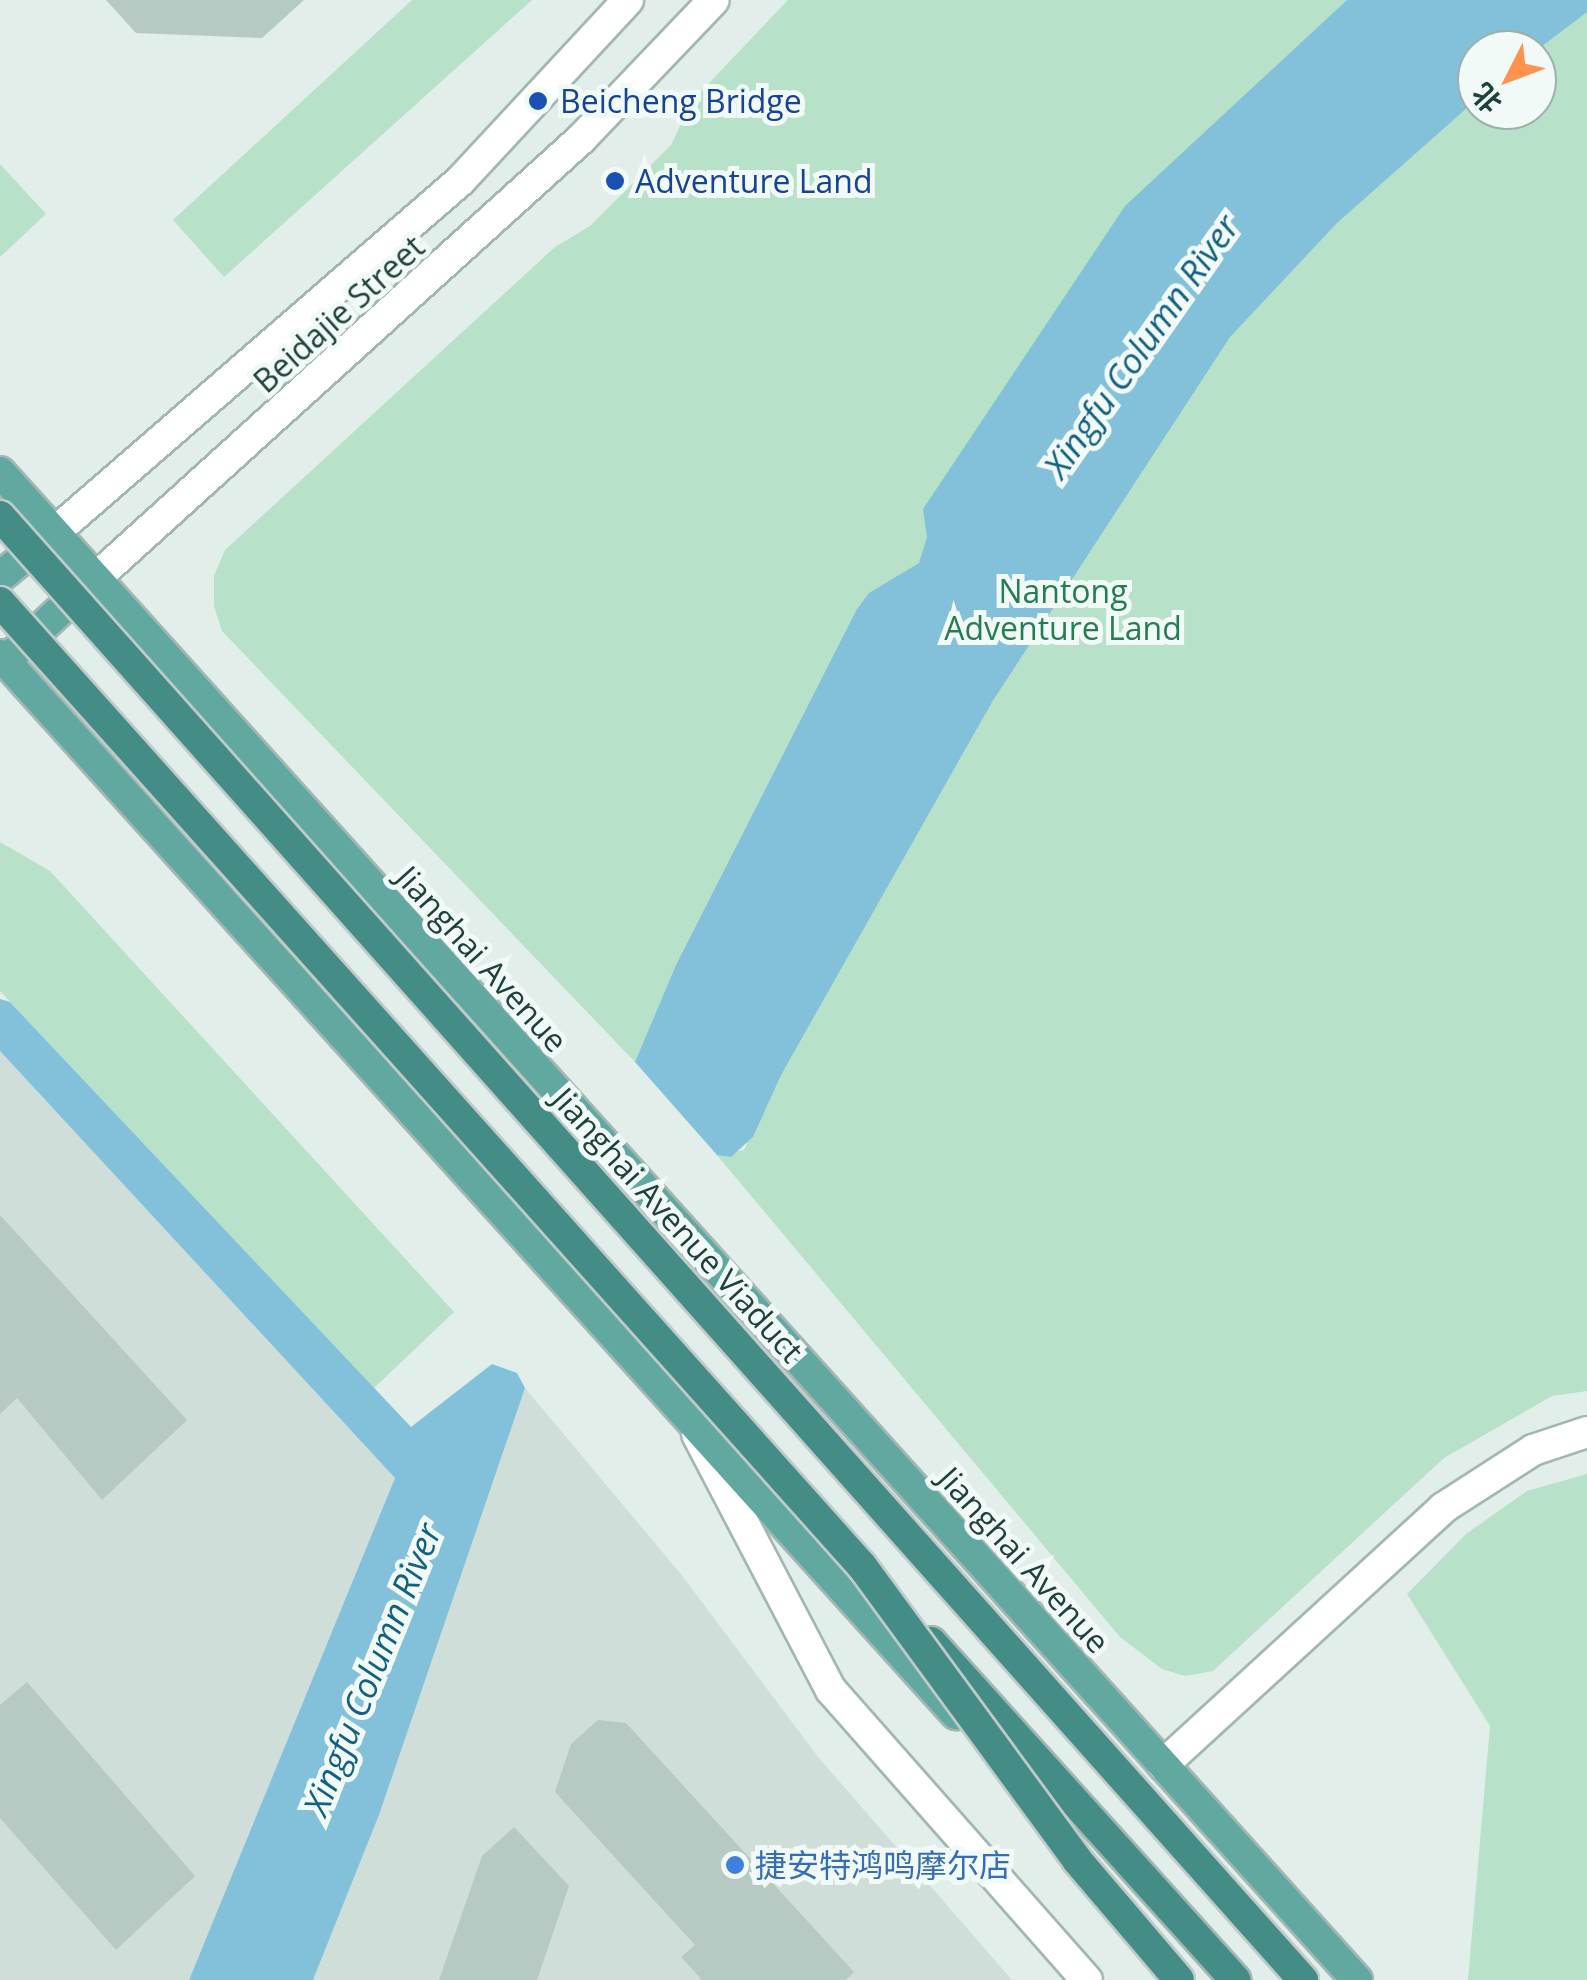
<!DOCTYPE html>
<html>
<head>
<meta charset="utf-8">
<style>
	body { margin:0 }
	#map { position:relative; width:1587px; height:1980px; overflow:hidden; background:#e1eeea; font-family:"Open Sans","Noto Sans SC",sans-serif }
	div>[style] { position:absolute }
	.built>* { inset:0; background:#cfded9 }
	.green>* { inset:0; background:#b8e1c9 }
	.water>* { inset:0; background:#83c0d9 }
	.building>* { inset:0; background:#b6c9c3 }
	.roads { filter:drop-shadow(2px 0 #a3b7b2) drop-shadow(-2px 0 #a3b7b2) drop-shadow(0 2px #a3b7b2) drop-shadow(0 -2px #a3b7b2) }
	.minor>* { height:30px; margin:-15px; padding:0 15px; transform-origin:15px; border-radius:15px; background:#fff }
	.tertiary>* { height:30px; margin:-15px; padding:0 15px; transform-origin:15px; border-radius:15px; background:#fff }
	.secondary>* { height:30px; margin:-15px; padding:0 15px; transform-origin:15px; border-radius:15px; background:#fff }
	.primary>* { height:30px; margin:-15px; padding:0 15px; transform-origin:15px; border-radius:15px; background:#61a8a0 }
	.trunk>* { height:30px; margin:-15px; padding:0 15px; transform-origin:15px; border-radius:15px; background:#448c86 }
	.bridges { filter:drop-shadow(2px 0 #c0cac8) drop-shadow(-2px 0 #c0cac8) drop-shadow(0 2px #c0cac8) drop-shadow(0 -2px #c0cac8) }
	.trunk-bridge>* { height:30px; margin:-15px; padding:0 15px; transform-origin:15px; border-radius:15px; background:#448c86 }
	.dots>* { width:28px; height:28px; translate:-50% -50%; box-sizing:border-box; border:5px solid #f2faf7; border-radius:50% }
	span { translate:-50% -50%; white-space:nowrap; text-align:center; line-height:1.15; -webkit-text-stroke:10px #f2faf7; paint-order:stroke }
	.transit-label { font-size:32px; color:#164399 }
	.left { translate:0 -50%; text-align:left }
	.street-label { font-size:32px; color:#1f413c }
	.park-label { font-size:32px; color:#247d53 }
	.shop-label { font-size:32px; color:#366cbe }
	.water-label { font-size:35px; color:#126184; font-style:italic }
	.north { position:absolute; left:1457px; top:30px; width:100px; height:100px; box-sizing:border-box; background:#f2faf7; border:2px solid #9eb0ac; border-radius:50%; rotate:228deg; font-size:28px; font-weight:700; line-height:40px; text-align:center; color:#1f413c }
	.north::after { content:''; display:block; margin:auto; width:35px; height:45px; background:#ff924e; clip-path:polygon(50% 0,100% 100%,50% 72%,0 100%) }
</style>
</head>
<body>
<div id="map">
	<div class="built">
		<div style="clip-path:polygon(0 1051px,395px 1478px,189px 1980px,0 1980px)"></div>
		<div style="clip-path:polygon(525px 1388px,680px 1573px,818px 1757px,1012px 1980px,313px 1980px,379px 1815px)"></div>
	</div>
	<div class="green">
		<div style="clip-path:polygon(412px 0,532px 0,224px 277px,173px 220px)"></div>
		<div style="clip-path:polygon(evenodd,788px 0,1587px 0,1587px 1391px,1552px 1396px,1444px 1458px,1213px 1671px,1185px 1676px,1162px 1669px,1120px 1637px,717px 1155px,744px 1150px,780px 1075px,676px 966px,635px 1062px,222px 631px,214px 606px,214px 576px,225px 550px,555px 247px,590px 226px,671px 145px,692px 101px,788px 0,1477px 50px,1537px 50px,1537px 110px,1477px 110px,1477px 50px)"></div>
		<div style="clip-path:polygon(0 164px,46px 214px,0 257px)"></div>
		<div style="clip-path:polygon(0 842px,50px 871px,454px 1312px,374px 1388px,0 991px)"></div>
		<div style="clip-path:polygon(1587px 1474px,1587px 1980px,1468px 1980px,1490px 1726px,1407px 1594px,1466px 1534px,1527px 1491px)"></div>
	</div>
	<div class="water">
		<div style="clip-path:polygon(1347px 0,1587px 0,1587px 12px,1537px 50px,1477px 50px,1477px 99px,1337px 223px,1230px 337px,992px 702px,781px 1075px,753px 1137px,731px 1157px,717px 1155px,635px 1062px,676px 965px,857px 609px,869px 593px,919px 563px,927px 537px,923px 509px,1125px 206px)"></div>
		<div style="clip-path:polygon(0 999px,10px 1002px,411px 1427px,492px 1364px,517px 1373px,525px 1388px,379px 1815px,313px 1980px,189px 1980px,395px 1478px,0 1051px)"></div>
	</div>
	<div class="building">
		<div style="clip-path:polygon(106px 0,304px 0,262px 38px,136px 33px)"></div>
		<div style="clip-path:polygon(0 1215px,187px 1420px,102px 1500px,17px 1398px,0 1414px)"></div>
		<div style="clip-path:polygon(27px 1682px,195px 1876px,116px 1950px,0 1818px,0 1705px)"></div>
		<div style="clip-path:polygon(598px 1720px,626px 1723px,854px 1972px,846px 1980px,702px 1980px,681px 1957px,695px 1945px,555px 1792px,571px 1744px)"></div>
		<div style="clip-path:polygon(514px 1827px,569px 1886px,537px 1980px,439px 1980px,482px 1856px)"></div>
	</div>
	<div class="roads">
		<div class="minor">
			<div style="left:1163px;top:1765px;width:380px;rotate:-42.5deg"></div>
			<div style="left:1443px;top:1508px;width:107px;rotate:-32.8deg"></div>
			<div style="left:1533px;top:1450px;width:57px;rotate:-18.4deg"></div>
		</div>
		<div class="tertiary">
			<div style="left:697px;top:1434px;width:289px;rotate:62.4deg"></div>
			<div style="left:831px;top:1690px;width:387px;rotate:48.6deg"></div>
		</div>
		<div class="secondary">
			<div style="left:54px;top:533px;width:537px;rotate:-40.93deg"></div>
			<div style="left:460px;top:181px;width:247px;rotate:-47.1deg"></div>
			<div style="left:96px;top:578px;width:654px;rotate:-42.15deg"></div>
			<div style="left:581px;top:139px;width:192px;rotate:-46.3deg"></div>
		</div>
		<div class="primary">
			<div style="left:0;top:472px;width:2029px;rotate:48.02deg"></div>
			<div style="left:0;top:577px;width:66px;rotate:-39.5deg"></div>
			<div style="left:13px;top:654px;width:109px;rotate:-42.8deg"></div>
			<div style="left:0;top:655px;width:1427px;rotate:47.93deg"></div>
		</div>
		<div class="trunk">
			<div style="left:931px;top:1642px;width:455px;rotate:48deg"></div>
		</div>
	</div>
	<div class="bridges">
		<div class="trunk-bridge">
			<div style="left:0;top:516px;width:1960px;rotate:48.33deg"></div>
			<div style="left:0;top:602px;width:1293px;rotate:48.2deg"></div>
			<div style="left:862px;top:1566px;width:364px;rotate:53.8deg"></div>
			<div style="left:1077px;top:1860px;width:157px;rotate:49.6deg"></div>
		</div>
	</div>
	<div class="dots">
		<div style="left:538px;top:101px;background:#1a4fb4"></div>
		<div style="left:615px;top:181px;background:#1a4fb4"></div>
		<div style="left:735px;top:1865px;background:#3f7fe0"></div>
	</div>
	<div class="transit-label">
		<span class="left" style="left:560px;top:101px">Beicheng Bridge</span>
		<span class="left" style="left:635px;top:181px">Adventure Land</span>
	</div>
	<div class="street-label">
		<span style="left:339px;top:314px;rotate:-42deg">Beidajie Street</span>
		<span style="left:482px;top:959px;rotate:48deg">Jianghai Avenue</span>
		<span style="left:678px;top:1225px;rotate:48deg">Jianghai Avenue Viaduct</span>
		<span style="left:1024px;top:1560px;rotate:48deg">Jianghai Avenue</span>
	</div>
	<div class="park-label">
		<span style="left:1063px;top:610px">Nantong<br>Adventure Land</span>
	</div>
	<div class="shop-label">
		<span class="left" style="left:755px;top:1865px">捷安特鸿鸣摩尔店</span>
	</div>
	<div class="water-label">
		<span style="left:1141px;top:346px;rotate:-55deg">Xingfu Column River</span>
		<span style="left:372px;top:1669px;rotate:-68deg">Xingfu Column River</span>
	</div>
	<div class="north">北</div>
</div>
</body>
</html>
